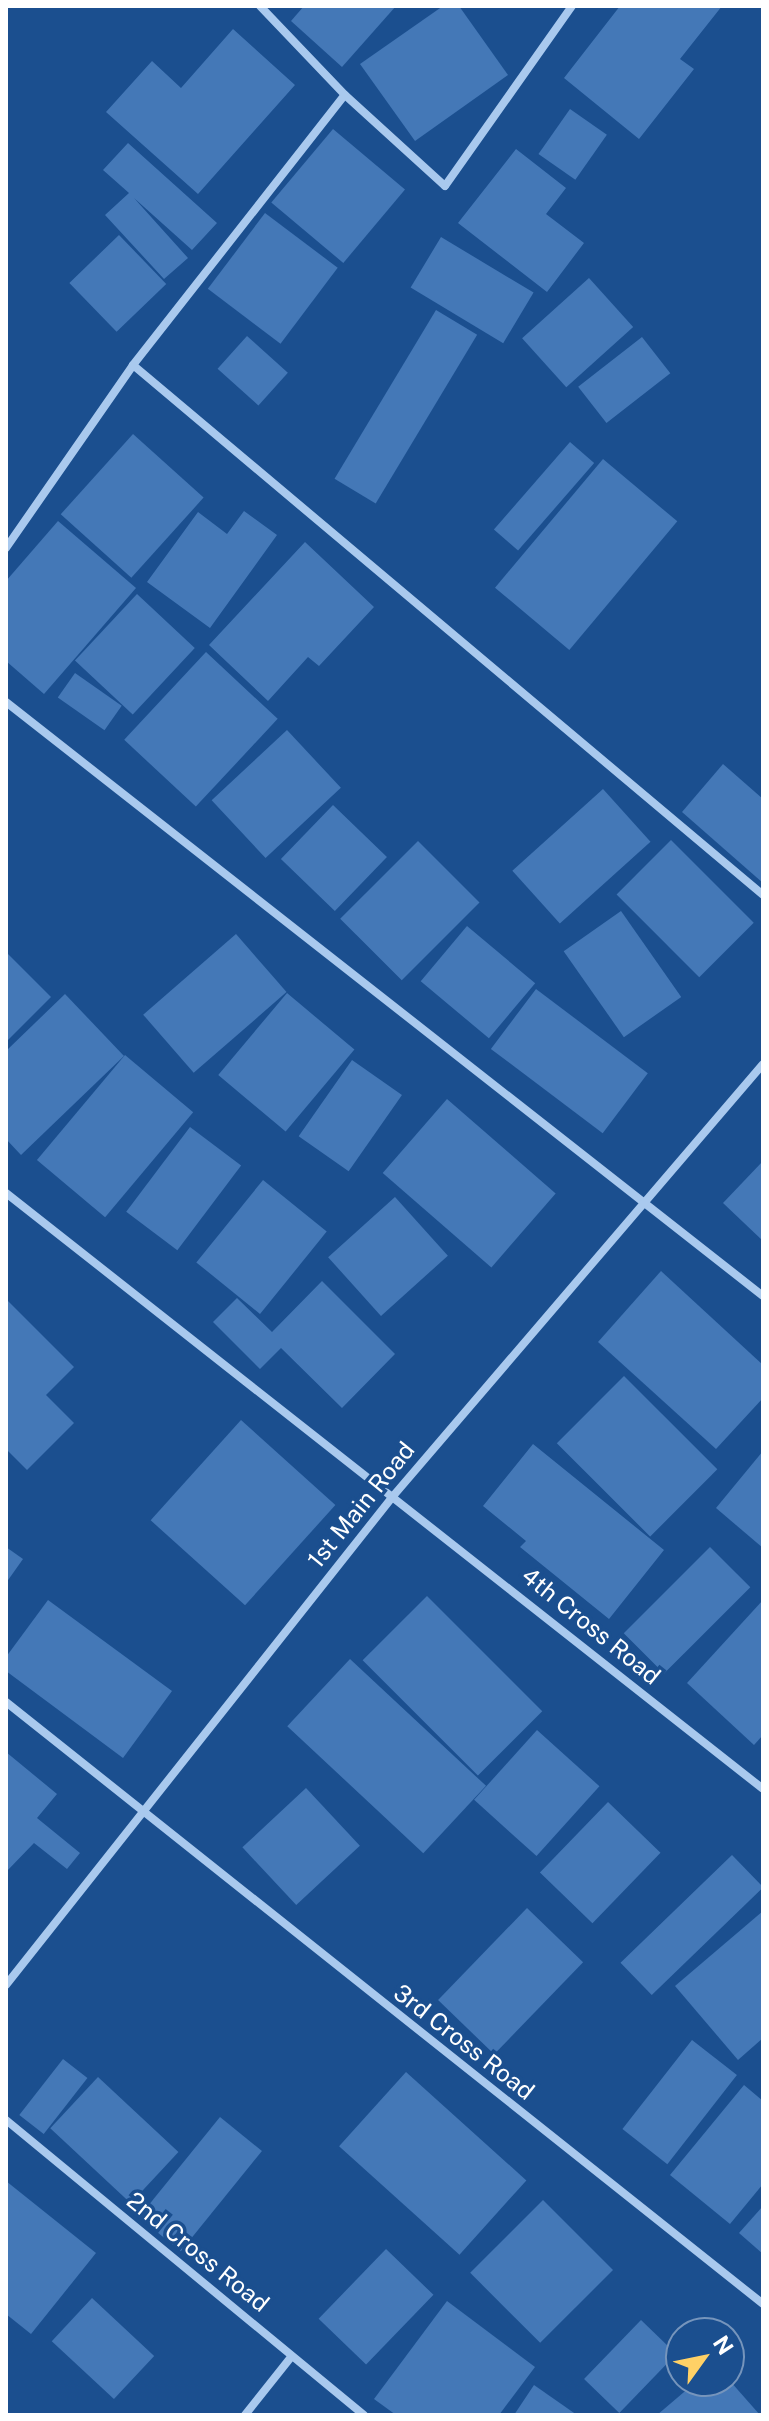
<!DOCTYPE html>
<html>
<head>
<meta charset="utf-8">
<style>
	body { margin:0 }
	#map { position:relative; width:769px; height:2421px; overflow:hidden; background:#1b4f8f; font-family:"Public Sans",sans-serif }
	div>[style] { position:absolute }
	.building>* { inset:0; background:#4478b7; transform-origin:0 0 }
	.minor>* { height:8px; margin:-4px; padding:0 4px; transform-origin:4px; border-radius:4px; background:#a9c9ee }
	span { translate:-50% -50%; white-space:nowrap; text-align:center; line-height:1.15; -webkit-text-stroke:7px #1b4f8f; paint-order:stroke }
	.street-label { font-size:24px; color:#fff }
	.frame { position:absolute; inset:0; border:8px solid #fff; pointer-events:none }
	.north { position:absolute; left:665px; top:2317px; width:80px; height:80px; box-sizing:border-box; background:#1b4f8f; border:2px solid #7695bc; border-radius:50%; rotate:57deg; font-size:22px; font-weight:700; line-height:32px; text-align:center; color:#fff }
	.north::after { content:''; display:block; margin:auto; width:28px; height:36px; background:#ffd166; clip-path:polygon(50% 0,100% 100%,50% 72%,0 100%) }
</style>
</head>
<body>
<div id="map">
	<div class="building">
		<div style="clip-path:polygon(304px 6px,396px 6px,342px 67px,291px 21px)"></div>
		<div style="clip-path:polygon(443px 6px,459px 6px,508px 75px,415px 141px,360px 64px)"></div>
		<div style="clip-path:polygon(620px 6px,722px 6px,680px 59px,694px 69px,639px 139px,564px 78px)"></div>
		<div style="clip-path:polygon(233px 29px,295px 85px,198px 194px,106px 112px,152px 61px,181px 88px)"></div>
		<div style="left:570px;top:109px;width:45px;height:55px;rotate:35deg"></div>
		<div style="left:333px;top:129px;width:94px;height:96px;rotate:40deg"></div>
		<div style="clip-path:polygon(128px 143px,217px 223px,192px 250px,134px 198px,188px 258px,164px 279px,105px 215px,129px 193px,103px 170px)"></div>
		<div style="clip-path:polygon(516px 149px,566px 188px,546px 214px,584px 243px,547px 292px,458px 223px)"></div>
		<div style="left:265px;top:213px;width:91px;height:95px;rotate:37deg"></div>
		<div style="left:119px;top:235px;width:68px;height:69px;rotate:46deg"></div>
		<div style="left:441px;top:237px;width:108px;height:59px;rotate:31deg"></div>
		<div style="left:589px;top:278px;width:66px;height:90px;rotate:48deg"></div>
		<div style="left:436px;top:310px;width:48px;height:197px;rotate:31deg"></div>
		<div style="left:247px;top:336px;width:55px;height:44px;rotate:42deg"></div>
		<div style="left:642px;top:337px;width:46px;height:81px;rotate:52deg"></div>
		<div style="left:133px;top:434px;width:95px;height:108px;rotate:42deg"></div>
		<div style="left:570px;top:442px;width:32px;height:116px;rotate:41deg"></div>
		<div style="left:603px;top:459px;width:97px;height:168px;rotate:40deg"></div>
		<div style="clip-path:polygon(244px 511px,277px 535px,210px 628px,147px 582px,198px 512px,227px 534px)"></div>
		<div style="clip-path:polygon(58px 521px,136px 588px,44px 694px,6px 661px,6px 581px)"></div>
		<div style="clip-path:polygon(305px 542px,374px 607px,319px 666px,308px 657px,268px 701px,209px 645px)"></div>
		<div style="left:137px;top:594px;width:79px;height:91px;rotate:43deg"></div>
		<div style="left:206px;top:652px;width:98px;height:120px;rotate:43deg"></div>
		<div style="left:75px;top:673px;width:57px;height:30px;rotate:35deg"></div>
		<div style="left:287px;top:730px;width:79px;height:103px;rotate:47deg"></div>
		<div style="clip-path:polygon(723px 764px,763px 799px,763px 883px,682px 812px)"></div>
		<div style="left:603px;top:789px;width:71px;height:122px;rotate:48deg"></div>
		<div style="left:333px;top:805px;width:75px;height:75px;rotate:44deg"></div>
		<div style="left:671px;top:840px;width:117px;height:77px;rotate:45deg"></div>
		<div style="left:418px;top:841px;width:87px;height:110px;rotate:45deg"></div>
		<div style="left:621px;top:911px;width:105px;height:70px;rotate:55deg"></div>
		<div style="left:467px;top:926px;width:89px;height:72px;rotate:40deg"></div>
		<div style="left:236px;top:934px;width:77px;height:123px;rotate:49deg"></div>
		<div style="clip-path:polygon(6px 952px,51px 997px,6px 1042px)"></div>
		<div style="left:536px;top:989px;width:140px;height:75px;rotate:37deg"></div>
		<div style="left:287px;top:993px;width:88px;height:107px;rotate:40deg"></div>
		<div style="clip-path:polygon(65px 994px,124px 1056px,21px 1155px,6px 1139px,6px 1051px)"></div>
		<div style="left:125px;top:1055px;width:89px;height:137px;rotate:40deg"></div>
		<div style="left:352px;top:1060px;width:61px;height:93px;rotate:35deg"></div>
		<div style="left:447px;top:1099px;width:144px;height:98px;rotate:41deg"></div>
		<div style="left:190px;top:1127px;width:64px;height:106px;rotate:37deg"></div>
		<div style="clip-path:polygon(763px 1161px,763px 1241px,723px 1203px)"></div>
		<div style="left:263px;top:1180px;width:82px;height:106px;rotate:39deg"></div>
		<div style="left:395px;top:1197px;width:79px;height:90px;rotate:48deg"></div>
		<div style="clip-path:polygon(661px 1271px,763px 1365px,763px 1398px,716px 1449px,598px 1342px)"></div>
		<div style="clip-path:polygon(322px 1281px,395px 1354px,342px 1408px,281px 1348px,260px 1369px,213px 1322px,237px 1298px,272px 1332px)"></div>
		<div style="clip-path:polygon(6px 1299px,74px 1367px,46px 1395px,74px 1423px,27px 1470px,6px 1449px)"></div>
		<div style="left:624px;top:1376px;width:132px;height:95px;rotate:45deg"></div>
		<div style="left:241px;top:1420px;width:127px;height:135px;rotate:42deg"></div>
		<div style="clip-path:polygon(533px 1444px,664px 1550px,609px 1619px,520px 1547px,526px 1541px,483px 1506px)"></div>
		<div style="clip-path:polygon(763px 1451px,763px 1548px,716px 1508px)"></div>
		<div style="clip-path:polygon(6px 1547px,23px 1559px,6px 1583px)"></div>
		<div style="left:710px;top:1547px;width:57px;height:122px;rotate:45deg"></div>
		<div style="left:427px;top:1596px;width:163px;height:91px;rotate:45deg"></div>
		<div style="clip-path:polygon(48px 1600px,172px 1691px,123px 1758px,6px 1671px,6px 1657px)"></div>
		<div style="clip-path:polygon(763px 1600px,763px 1735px,754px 1745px,687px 1683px)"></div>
		<div style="left:350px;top:1659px;width:186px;height:92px;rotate:43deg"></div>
		<div style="left:537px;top:1730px;width:84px;height:94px;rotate:42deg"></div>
		<div style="clip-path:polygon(6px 1752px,57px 1794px,37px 1818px,80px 1853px,67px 1869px,34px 1843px,6px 1872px)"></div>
		<div style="left:306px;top:1788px;width:79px;height:87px;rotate:47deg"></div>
		<div style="left:608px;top:1802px;width:73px;height:98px;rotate:44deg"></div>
		<div style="left:732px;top:1855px;width:45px;height:155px;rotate:46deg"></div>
		<div style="left:527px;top:1908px;width:78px;height:128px;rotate:44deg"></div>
		<div style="clip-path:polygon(763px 1911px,763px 2038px,738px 2060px,675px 1986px)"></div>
		<div style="left:692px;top:2040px;width:57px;height:113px;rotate:38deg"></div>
		<div style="left:63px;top:2059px;width:31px;height:71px;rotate:38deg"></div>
		<div style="left:406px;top:2072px;width:162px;height:100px;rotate:42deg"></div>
		<div style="left:98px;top:2077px;width:110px;height:70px;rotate:43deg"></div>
		<div style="clip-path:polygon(744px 2085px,763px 2101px,763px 2184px,730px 2224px,670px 2175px)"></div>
		<div style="left:220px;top:2117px;width:54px;height:129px;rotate:39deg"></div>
		<div style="clip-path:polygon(6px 2181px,96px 2253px,31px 2334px,6px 2314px)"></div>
		<div style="left:543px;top:2200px;width:99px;height:103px;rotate:45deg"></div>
		<div style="clip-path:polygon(763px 2206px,763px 2254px,739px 2233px)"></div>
		<div style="left:386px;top:2249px;width:66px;height:97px;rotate:44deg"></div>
		<div style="left:92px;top:2298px;width:85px;height:59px;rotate:43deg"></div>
		<div style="clip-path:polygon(447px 2301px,535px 2367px,499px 2415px,396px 2415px,374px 2399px)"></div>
		<div style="left:641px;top:2320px;width:49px;height:82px;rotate:44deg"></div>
		<div style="clip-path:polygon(697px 2381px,730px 2381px,760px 2415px,657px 2415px)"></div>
		<div style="clip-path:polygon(534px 2385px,577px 2415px,514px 2415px)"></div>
	</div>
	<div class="minor">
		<div style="left:260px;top:6px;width:123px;rotate:46.3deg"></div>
		<div style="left:133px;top:365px;width:823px;rotate:40.07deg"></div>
		<div style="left:6px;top:548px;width:223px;rotate:-55.2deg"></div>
		<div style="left:133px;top:365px;width:343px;rotate:-51.9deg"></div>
		<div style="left:345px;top:95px;width:135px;rotate:42.3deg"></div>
		<div style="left:445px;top:186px;width:220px;rotate:-54.8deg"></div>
		<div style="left:6px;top:702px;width:962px;rotate:38.12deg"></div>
		<div style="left:6px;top:1193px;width:963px;rotate:38.21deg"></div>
		<div style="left:6px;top:1702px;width:967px;rotate:38.49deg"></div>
		<div style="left:6px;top:1985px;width:625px;rotate:-51.63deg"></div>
		<div style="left:394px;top:1495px;width:567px;rotate:-49.43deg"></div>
		<div style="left:6px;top:2120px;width:464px;rotate:39.5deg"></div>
		<div style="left:245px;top:2415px;width:75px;rotate:-51.5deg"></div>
	</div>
	<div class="street-label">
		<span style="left:361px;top:1505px;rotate:-51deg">1st Main Road</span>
		<span style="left:591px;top:1626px;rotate:39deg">4th Cross Road</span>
		<span style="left:464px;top:2042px;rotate:38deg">3rd Cross Road</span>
		<span style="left:198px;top:2252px;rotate:39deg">2nd Cross Road</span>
	</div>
	<div class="frame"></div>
	<div class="north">N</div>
</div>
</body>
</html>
